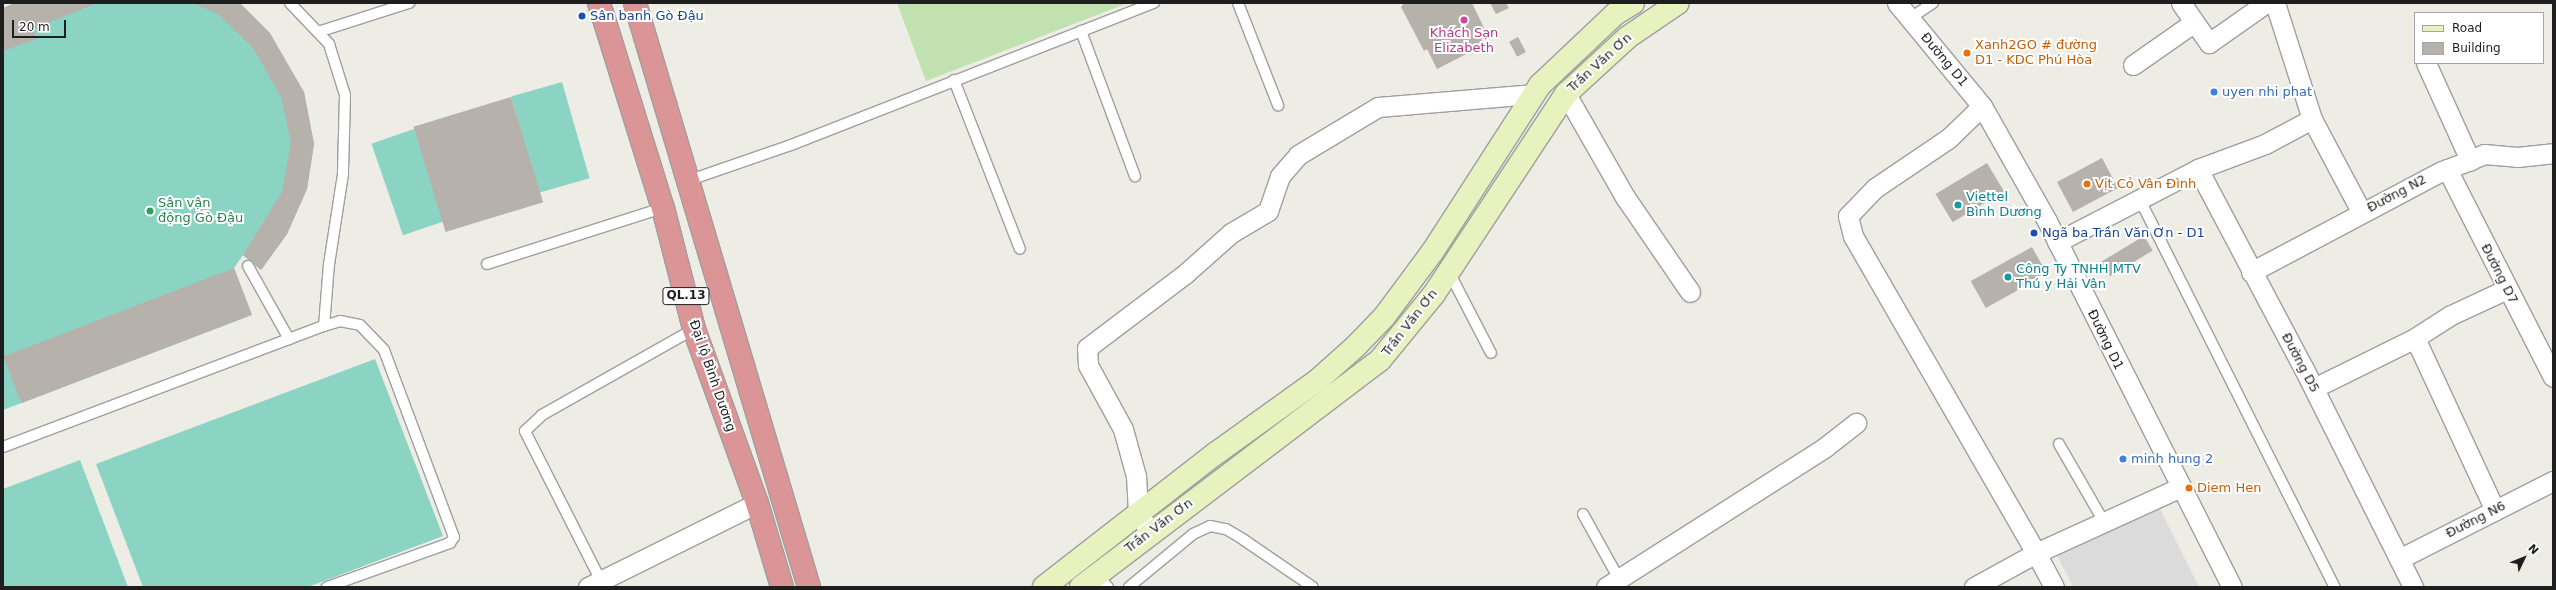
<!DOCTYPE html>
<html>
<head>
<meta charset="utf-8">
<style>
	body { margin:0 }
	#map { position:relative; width:2556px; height:590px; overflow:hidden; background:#edece5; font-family:"DejaVu Sans",sans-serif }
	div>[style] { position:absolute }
	.residential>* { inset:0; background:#dbdbdb }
	.grass>* { inset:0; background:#c1e2b0 }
	.pitch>* { inset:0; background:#8bd4c3; transform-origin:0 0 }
	.building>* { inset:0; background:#b6b2ab; transform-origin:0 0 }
	.roads { filter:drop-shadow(1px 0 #9f9f9f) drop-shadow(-1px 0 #9f9f9f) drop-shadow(0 1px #9f9f9f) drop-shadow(0 -1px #9f9f9f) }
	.lane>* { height:10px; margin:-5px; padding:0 5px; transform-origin:5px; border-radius:5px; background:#fff }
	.street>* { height:19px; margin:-9.5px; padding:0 9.5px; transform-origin:9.5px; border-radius:9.5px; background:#fff }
	.secondary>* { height:22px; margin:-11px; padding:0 11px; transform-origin:11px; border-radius:11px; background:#e8f2be }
	.highway>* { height:22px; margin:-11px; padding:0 11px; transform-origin:11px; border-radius:11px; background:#dc9597 }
	.dots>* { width:11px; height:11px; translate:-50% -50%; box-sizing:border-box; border:2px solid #fff; border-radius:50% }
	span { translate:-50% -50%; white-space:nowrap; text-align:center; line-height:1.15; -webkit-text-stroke:4px #fff; paint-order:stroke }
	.shield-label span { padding:1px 3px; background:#fff; border:1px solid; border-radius:3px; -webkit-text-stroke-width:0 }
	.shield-label { font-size:12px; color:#1e1e1e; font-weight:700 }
	.transit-label { font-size:13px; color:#164399 }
	.left { translate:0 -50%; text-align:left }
	.hotel-label { font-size:13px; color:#b23c85 }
	.food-label { font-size:13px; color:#c56008 }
	.street-label { font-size:13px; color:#1e1e1e }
	.shop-label { font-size:13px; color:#366cbe }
	.culture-label { font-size:13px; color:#0d838f }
	.leisure-label { font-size:13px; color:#27864d }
	.frame { position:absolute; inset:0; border:4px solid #1e1e1e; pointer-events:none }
	.legend { position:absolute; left:2414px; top:12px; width:130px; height:52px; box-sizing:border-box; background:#fff; border:1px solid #a5a5a5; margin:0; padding:5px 7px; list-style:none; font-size:12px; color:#1e1e1e }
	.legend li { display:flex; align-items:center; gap:8px; height:20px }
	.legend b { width:20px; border:1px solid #a5a5a5 }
	.north { position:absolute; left:2504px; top:538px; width:40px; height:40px; -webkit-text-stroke:3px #fff; paint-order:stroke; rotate:47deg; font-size:11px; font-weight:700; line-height:16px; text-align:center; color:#1e1e1e }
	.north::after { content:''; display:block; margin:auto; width:14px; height:18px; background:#1e1e1e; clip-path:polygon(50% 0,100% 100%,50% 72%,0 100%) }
	.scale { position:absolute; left:12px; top:20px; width:54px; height:18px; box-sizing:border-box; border:2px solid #1e1e1e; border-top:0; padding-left:5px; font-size:12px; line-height:14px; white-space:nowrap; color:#1e1e1e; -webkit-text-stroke:3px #fff; paint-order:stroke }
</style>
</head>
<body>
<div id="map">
	<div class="residential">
		<div style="clip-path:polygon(2160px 509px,2199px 587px,2073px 587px,2057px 555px)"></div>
	</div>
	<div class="grass">
		<div style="clip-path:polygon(897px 3px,1128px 3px,926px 81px)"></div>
	</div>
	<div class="pitch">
		<div style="clip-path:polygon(15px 3px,240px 3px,304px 92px,314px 144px,307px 189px,287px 234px,261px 270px,243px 255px,234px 268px,252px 315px,3px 410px,3px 8px)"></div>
		<div style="left:562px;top:82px;width:100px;height:53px;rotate:74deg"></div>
		<div style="left:414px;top:129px;width:97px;height:45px;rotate:71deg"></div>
		<div style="clip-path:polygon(375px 359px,443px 536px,308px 587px,143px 587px,96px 464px)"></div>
		<div style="clip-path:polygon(80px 460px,128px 587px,3px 587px,3px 489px)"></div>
	</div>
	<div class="building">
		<div style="clip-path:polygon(15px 3px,97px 3px,33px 29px,37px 39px,3px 51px,3px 8px)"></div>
		<div style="clip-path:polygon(192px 3px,240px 3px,270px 33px,304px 92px,314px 144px,307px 189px,287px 234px,261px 270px,243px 255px,282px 192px,291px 142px,281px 97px,253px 48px,218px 14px)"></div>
		<div style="clip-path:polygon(1404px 3px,1472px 3px,1488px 36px,1481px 39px,1484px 45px,1437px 69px,1427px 49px,1424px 51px,1401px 7px)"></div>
		<div style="clip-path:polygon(1490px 3px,1506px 3px,1509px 8px,1496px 14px)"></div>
		<div style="left:1518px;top:37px;width:17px;height:10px;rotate:62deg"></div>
		<div style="left:511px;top:97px;width:110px;height:102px;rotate:73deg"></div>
		<div style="left:2102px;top:158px;width:34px;height:51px;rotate:62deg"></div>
		<div style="left:1987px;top:163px;width:33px;height:60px;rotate:59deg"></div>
		<div style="left:2144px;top:236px;width:17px;height:50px;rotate:59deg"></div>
		<div style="left:2032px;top:247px;width:31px;height:70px;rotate:61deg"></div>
		<div style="left:234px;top:268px;width:50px;height:247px;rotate:69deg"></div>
	</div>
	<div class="roads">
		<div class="lane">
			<div style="left:290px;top:3px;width:57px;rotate:46.4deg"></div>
			<div style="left:329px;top:44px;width:53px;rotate:72.6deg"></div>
			<div style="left:345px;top:95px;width:79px;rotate:91.5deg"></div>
			<div style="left:343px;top:174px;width:91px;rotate:98.8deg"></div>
			<div style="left:329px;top:264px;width:62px;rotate:94.6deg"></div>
			<div style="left:1238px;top:3px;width:110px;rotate:68.6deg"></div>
			<div style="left:1909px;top:19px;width:29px;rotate:-34deg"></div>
			<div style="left:1081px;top:31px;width:155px;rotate:69.6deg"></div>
			<div style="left:318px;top:32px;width:96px;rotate:-17.7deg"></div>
			<div style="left:954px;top:80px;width:181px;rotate:68.7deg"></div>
			<div style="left:687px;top:181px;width:110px;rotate:-19.1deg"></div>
			<div style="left:791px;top:145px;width:390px;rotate:-21.4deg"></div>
			<div style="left:2139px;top:198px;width:436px;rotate:63.3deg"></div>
			<div style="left:487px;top:264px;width:185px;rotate:-17.7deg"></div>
			<div style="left:248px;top:266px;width:84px;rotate:60.7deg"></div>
			<div style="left:1449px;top:272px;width:91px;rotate:62.6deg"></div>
			<div style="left:2059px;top:444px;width:90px;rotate:60deg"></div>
			<div style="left:3px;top:447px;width:343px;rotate:-20.7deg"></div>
			<div style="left:324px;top:326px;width:17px;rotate:-17deg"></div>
			<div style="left:340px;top:321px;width:20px;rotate:11deg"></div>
			<div style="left:360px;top:325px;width:35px;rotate:46deg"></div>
			<div style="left:384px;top:350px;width:200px;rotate:69.5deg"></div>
			<div style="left:454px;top:537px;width:7px;rotate:124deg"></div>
			<div style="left:450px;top:543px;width:131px;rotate:160.3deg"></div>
			<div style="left:1583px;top:514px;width:74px;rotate:61deg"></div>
			<div style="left:1096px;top:575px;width:17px;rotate:45deg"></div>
			<div style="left:601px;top:581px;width:168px;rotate:-116.9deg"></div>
			<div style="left:525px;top:431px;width:23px;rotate:-43deg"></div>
			<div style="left:542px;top:415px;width:175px;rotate:-29.5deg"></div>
			<div style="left:1129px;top:587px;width:83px;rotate:-39.6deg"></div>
			<div style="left:1193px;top:534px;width:19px;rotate:-25deg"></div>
			<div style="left:1210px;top:526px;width:16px;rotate:11deg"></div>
			<div style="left:1226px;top:529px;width:21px;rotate:31deg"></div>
			<div style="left:1244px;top:540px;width:83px;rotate:34.3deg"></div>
		</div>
		<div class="street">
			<div style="left:1897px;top:3px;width:134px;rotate:50.5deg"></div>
			<div style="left:1982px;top:106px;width:132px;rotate:60.5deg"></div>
			<div style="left:2047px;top:221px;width:410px;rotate:63.2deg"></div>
			<div style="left:2181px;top:3px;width:49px;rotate:55deg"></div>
			<div style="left:2209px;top:43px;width:70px;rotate:-35.1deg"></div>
			<div style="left:2426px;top:63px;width:107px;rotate:65.6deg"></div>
			<div style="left:2133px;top:65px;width:73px;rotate:-35deg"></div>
			<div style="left:1566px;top:94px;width:119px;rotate:60.2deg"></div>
			<div style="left:1625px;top:197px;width:115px;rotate:55.6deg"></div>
			<div style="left:1982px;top:106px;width:46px;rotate:135.9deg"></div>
			<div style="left:1949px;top:138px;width:89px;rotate:146deg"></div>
			<div style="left:1875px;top:188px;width:39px;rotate:134deg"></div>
			<div style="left:1848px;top:216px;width:21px;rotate:76deg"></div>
			<div style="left:1853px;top:236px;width:366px;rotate:60deg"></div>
			<div style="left:2036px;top:553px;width:159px;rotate:-24.5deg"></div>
			<div style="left:2312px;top:119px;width:106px;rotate:62deg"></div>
			<div style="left:2198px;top:169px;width:226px;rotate:62.1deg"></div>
			<div style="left:2304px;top:369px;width:244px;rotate:63.4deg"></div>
			<div style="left:2447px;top:169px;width:233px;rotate:63deg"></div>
			<div style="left:2057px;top:242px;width:159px;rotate:-27.4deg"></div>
			<div style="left:2198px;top:169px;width:72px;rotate:-20.5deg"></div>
			<div style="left:2265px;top:144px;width:53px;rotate:-28deg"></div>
			<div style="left:2312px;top:119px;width:122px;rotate:-107.7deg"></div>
			<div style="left:2251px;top:272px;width:216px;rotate:-27.9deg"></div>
			<div style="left:2442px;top:171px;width:30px;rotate:-21deg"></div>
			<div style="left:2470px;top:160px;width:15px;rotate:-23deg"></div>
			<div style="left:2484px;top:154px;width:33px;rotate:5deg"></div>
			<div style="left:2517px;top:157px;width:36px;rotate:-6deg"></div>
			<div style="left:2415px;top:338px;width:190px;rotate:65.1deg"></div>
			<div style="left:2314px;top:388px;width:113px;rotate:-26.3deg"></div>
			<div style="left:2415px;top:338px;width:43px;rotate:-32.6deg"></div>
			<div style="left:2451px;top:315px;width:62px;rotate:-24.9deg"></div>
			<div style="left:1150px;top:532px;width:22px;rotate:-122deg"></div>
			<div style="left:1138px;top:513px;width:37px;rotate:-93deg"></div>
			<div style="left:1136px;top:476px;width:49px;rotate:-105.5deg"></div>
			<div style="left:1123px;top:429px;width:73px;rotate:-118.7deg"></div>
			<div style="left:1088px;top:365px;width:17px;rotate:-93deg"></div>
			<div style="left:1087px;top:348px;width:124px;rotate:-37.1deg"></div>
			<div style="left:1186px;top:273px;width:60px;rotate:-41.6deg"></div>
			<div style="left:1231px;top:233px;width:43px;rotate:-30.7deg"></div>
			<div style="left:1268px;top:211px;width:37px;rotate:-71deg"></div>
			<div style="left:1280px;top:176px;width:28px;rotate:-49deg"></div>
			<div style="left:1298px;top:155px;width:93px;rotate:-31deg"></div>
			<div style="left:1378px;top:107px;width:157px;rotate:-4.8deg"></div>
			<div style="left:2399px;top:559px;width:173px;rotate:-26.9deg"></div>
			<div style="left:588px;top:587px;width:189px;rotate:-26.4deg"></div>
			<div style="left:1606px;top:587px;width:259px;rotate:-32.5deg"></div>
			<div style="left:1824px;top:448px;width:41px;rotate:-38deg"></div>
			<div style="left:1974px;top:587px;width:71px;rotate:-28.7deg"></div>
			<div style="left:2036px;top:553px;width:38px;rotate:62deg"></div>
		</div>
		<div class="secondary">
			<div style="left:1044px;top:587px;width:217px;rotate:-37.9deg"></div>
			<div style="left:1215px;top:454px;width:127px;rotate:-35.7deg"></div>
			<div style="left:1318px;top:380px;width:51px;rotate:-41.8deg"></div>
			<div style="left:1356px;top:346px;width:40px;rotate:-46deg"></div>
			<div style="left:1384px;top:317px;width:82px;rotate:-53.4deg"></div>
			<div style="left:1433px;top:251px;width:197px;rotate:-57.2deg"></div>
			<div style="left:1540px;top:85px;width:103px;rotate:-43.4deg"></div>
			<div style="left:1615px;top:14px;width:21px;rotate:-31deg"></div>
			<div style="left:1081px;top:587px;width:375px;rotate:-37.2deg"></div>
			<div style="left:1380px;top:360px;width:85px;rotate:-50.7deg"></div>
			<div style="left:1434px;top:294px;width:240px;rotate:-56.6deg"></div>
			<div style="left:1566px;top:94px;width:84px;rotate:-42.6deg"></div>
			<div style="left:1628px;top:37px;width:60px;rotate:-34.2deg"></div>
		</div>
		<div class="highway">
			<div style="left:599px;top:3px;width:215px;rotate:72.7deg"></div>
			<div style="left:663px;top:208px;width:125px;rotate:75.6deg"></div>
			<div style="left:694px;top:329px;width:185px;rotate:70.1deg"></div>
			<div style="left:757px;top:503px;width:88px;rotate:73.4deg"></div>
			<div style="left:635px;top:3px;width:609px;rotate:73.41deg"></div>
		</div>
	</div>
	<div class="dots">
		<div style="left:582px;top:16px;background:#1a4fb4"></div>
		<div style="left:1464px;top:20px;background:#d1479c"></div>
		<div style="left:1967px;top:53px;background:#e8710a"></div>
		<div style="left:2214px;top:92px;background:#3f7fe0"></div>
		<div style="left:2087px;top:184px;background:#e8710a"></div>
		<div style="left:1958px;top:205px;background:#0f9aa8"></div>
		<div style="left:150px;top:211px;background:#2e9e5b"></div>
		<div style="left:2034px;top:233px;background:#1a4fb4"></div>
		<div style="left:2008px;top:277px;background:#0f9aa8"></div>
		<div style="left:2123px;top:459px;background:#3f7fe0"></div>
		<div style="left:2189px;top:488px;background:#e8710a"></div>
	</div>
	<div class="shield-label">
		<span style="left:686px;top:296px">QL.13</span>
	</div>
	<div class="transit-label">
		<span class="left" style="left:590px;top:16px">Sân banh Gò Đậu</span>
		<span class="left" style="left:2042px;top:233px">Ngã ba Trần Văn Ơn - D1</span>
	</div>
	<div class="hotel-label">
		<span style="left:1464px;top:41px">Khách Sạn<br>Elizabeth</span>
	</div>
	<div class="food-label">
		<span class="left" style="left:1975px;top:53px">Xanh2GO # đường<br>D1 - KDC Phú Hòa</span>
		<span class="left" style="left:2095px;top:184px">Vịt Cỏ Vân Đình</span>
		<span class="left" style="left:2197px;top:488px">Diem Hen</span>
	</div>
	<div class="street-label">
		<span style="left:1944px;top:60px;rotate:50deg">Đường D1</span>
		<span style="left:1600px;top:63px;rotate:-42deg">Trần Văn Ơn</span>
		<span style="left:2397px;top:194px;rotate:-28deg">Đường N2</span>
		<span style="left:2499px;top:274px;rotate:63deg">Đường D7</span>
		<span style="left:1410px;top:323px;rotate:-52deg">Trần Văn Ơn</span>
		<span style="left:2105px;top:340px;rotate:64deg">Đường D1</span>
		<span style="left:2300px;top:363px;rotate:62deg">Đường D5</span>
		<span style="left:712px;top:376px;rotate:71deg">Đại lộ Bình Dương</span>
		<span style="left:2476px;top:520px;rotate:-27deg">Đường N6</span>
		<span style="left:1159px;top:526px;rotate:-37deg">Trần Văn Ơn</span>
	</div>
	<div class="shop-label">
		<span class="left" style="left:2222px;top:92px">uyen nhi phat</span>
		<span class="left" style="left:2131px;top:459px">minh hung 2</span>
	</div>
	<div class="culture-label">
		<span class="left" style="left:1966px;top:205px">Viettel<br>Bình Dương</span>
		<span class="left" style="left:2016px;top:277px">Công Ty TNHH MTV<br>Thú y Hải Vân</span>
	</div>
	<div class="leisure-label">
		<span class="left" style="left:158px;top:211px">Sân vận<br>động Gò Đậu</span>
	</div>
	<div class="frame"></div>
	<ul class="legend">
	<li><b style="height:5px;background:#e8f2be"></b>Road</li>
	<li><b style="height:11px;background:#b6b2ab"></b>Building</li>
	</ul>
	<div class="north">N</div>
	<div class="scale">20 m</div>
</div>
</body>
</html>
